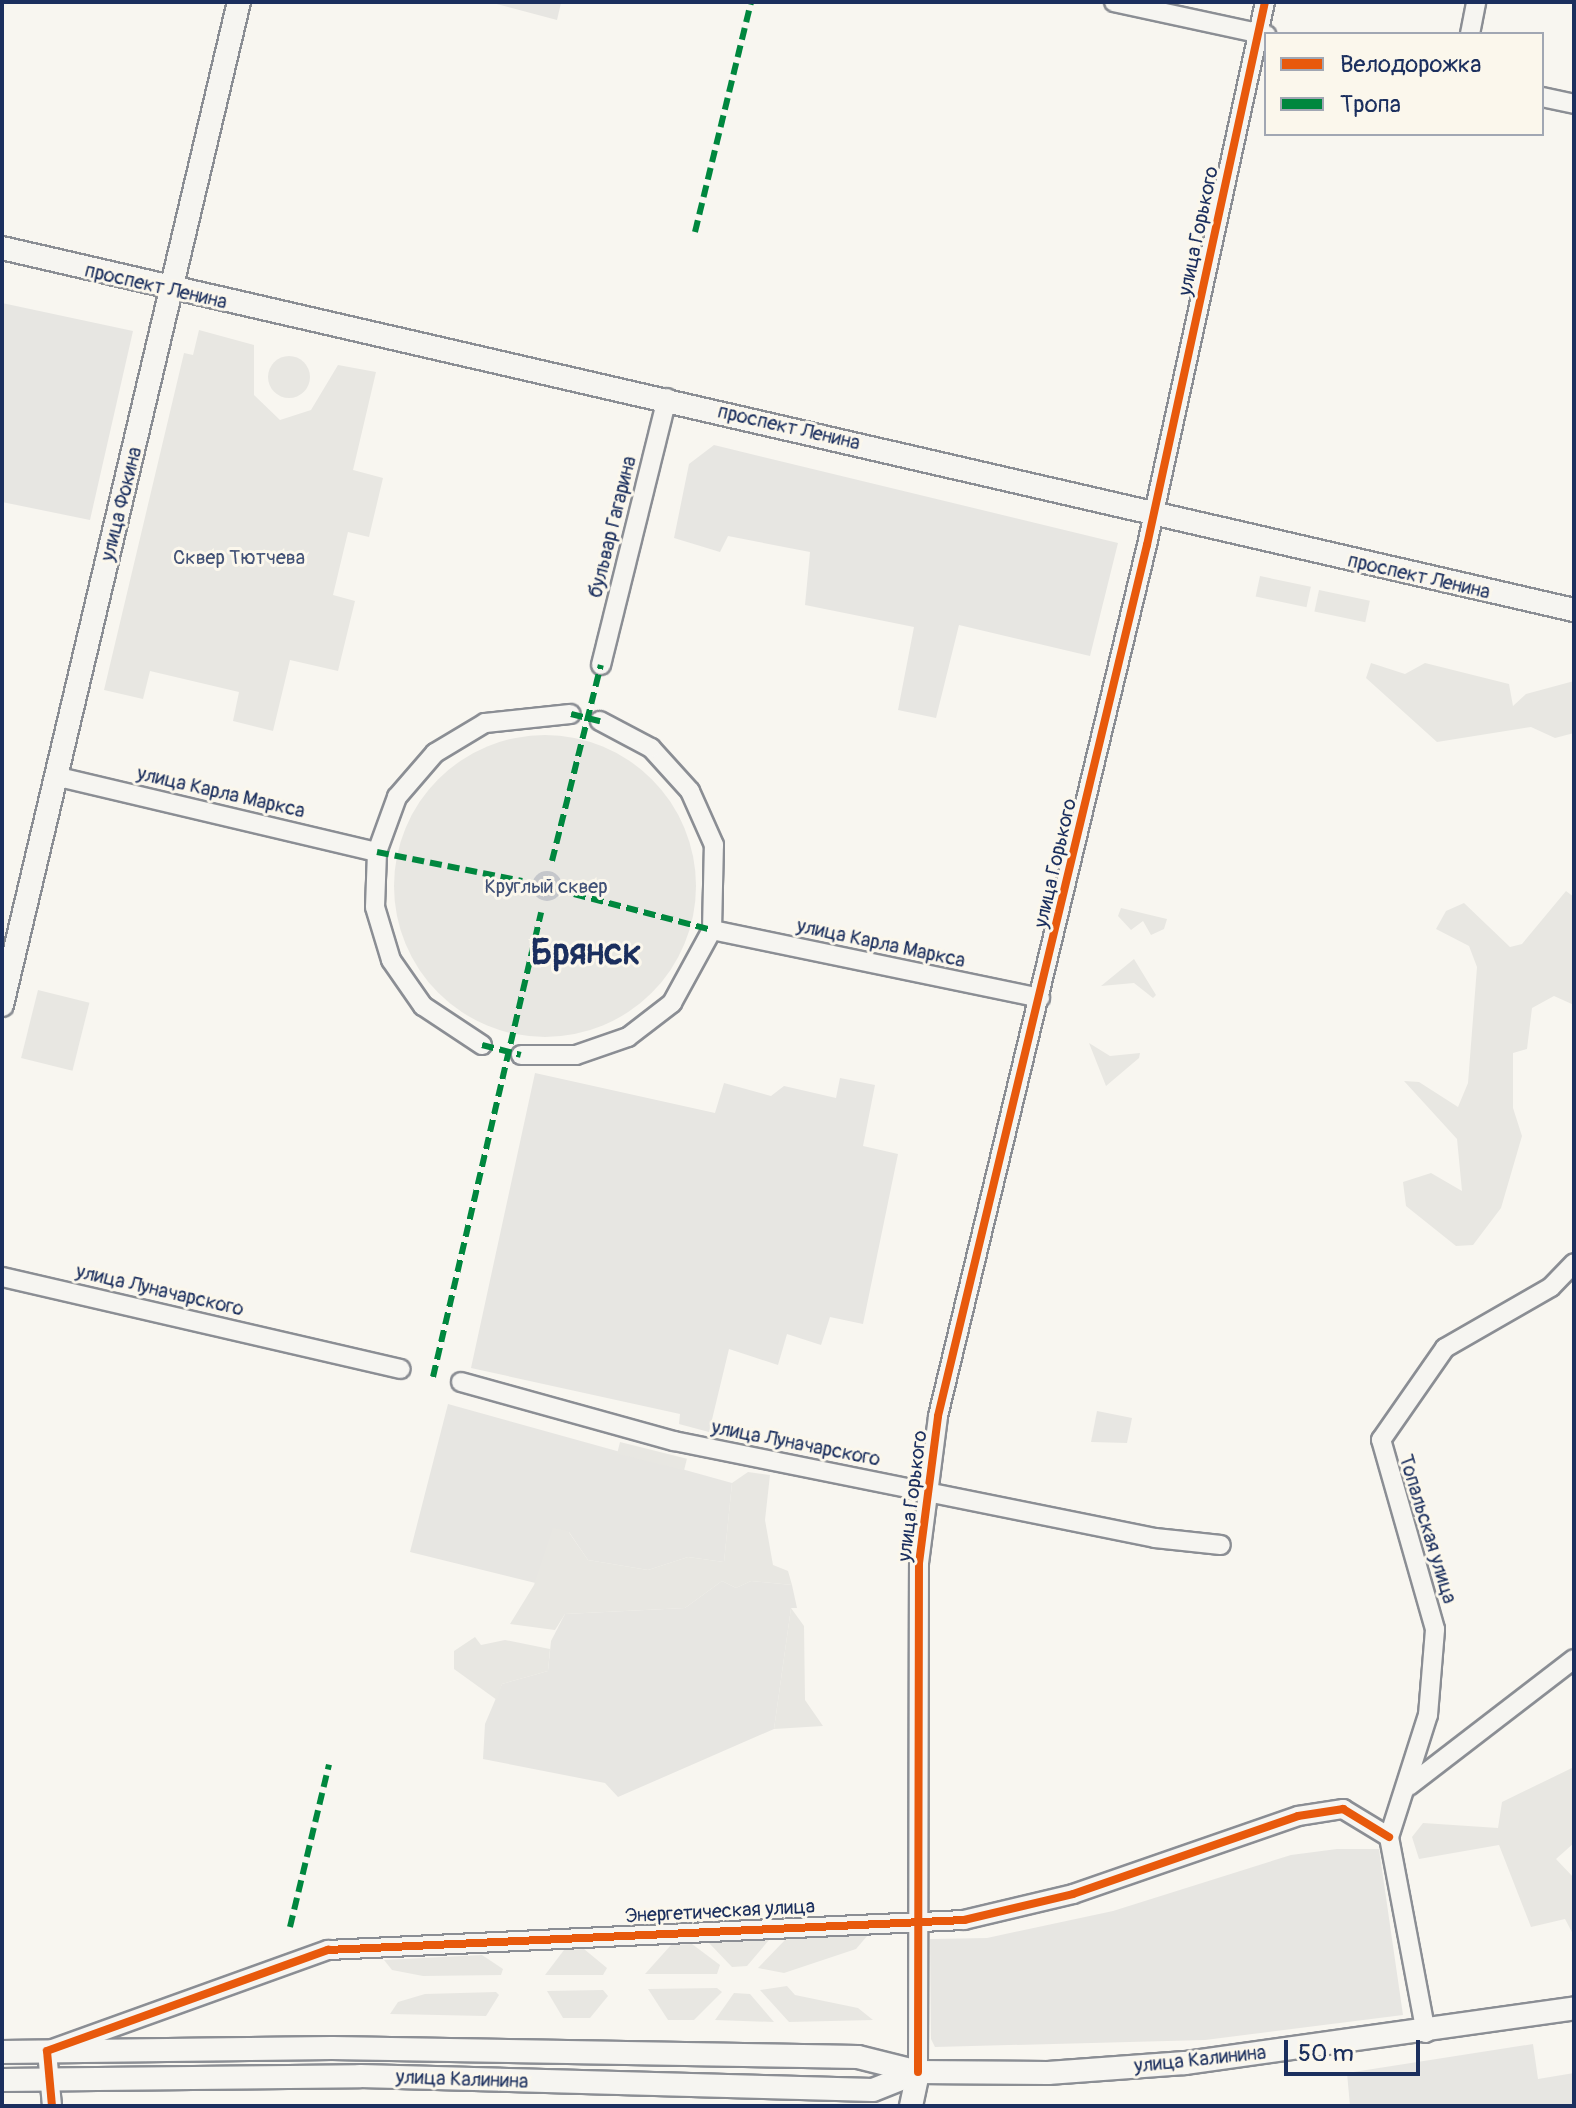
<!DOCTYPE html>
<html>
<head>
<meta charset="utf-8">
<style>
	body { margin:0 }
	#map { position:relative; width:1576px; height:2108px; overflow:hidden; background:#f8f6f0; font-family:Pangolin,sans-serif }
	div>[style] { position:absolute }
	.built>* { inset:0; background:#e7e6e2 }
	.green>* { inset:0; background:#e8e7e2; transform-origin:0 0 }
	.round { border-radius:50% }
	.water>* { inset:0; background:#c5c7cb }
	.roads { filter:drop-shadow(2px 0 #8b8e94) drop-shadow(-2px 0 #8b8e94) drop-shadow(0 2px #8b8e94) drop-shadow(0 -2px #8b8e94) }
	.minor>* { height:18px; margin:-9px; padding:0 9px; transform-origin:9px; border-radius:9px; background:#f6f5f1 }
	.major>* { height:22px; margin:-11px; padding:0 11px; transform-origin:11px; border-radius:11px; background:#f6f5f1 }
	.quiet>* { height:6px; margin-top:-3px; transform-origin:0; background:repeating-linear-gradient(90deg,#00873e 0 12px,transparent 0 18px) }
	.cycleway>* { height:8px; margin:-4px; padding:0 4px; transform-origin:4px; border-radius:4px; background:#e8590c }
	span { translate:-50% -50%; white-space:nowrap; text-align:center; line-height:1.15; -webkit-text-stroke:6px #fbf7ec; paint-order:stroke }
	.street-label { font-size:20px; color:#1b2f5e }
	.park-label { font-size:20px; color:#415176 }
	.town-label { font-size:36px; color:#1b2f5e; font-weight:700 }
	.frame { position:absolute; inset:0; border:4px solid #1b2f5e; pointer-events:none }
	.legend { position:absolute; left:1264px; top:32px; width:280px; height:104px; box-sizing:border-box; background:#fbf7ec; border:2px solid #a1a7b3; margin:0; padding:10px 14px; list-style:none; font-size:24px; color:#1b2f5e }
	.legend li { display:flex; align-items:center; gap:16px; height:40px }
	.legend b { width:40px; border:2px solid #a1a7b3 }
	.scale { position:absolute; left:1284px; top:2040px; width:136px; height:36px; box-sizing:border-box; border:4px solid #1b2f5e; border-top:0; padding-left:10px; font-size:24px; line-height:28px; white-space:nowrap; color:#1b2f5e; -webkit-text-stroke:6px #fbf7ec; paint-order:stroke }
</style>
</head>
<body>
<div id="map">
	<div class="built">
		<div style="clip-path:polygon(489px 2px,555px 2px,561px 3px,557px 20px)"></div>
		<div style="clip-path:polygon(2px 303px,133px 331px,90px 520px,2px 502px)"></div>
		<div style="clip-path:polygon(714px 445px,1118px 543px,1090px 656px,959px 625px,936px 718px,898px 710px,914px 627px,805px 605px,810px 552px,728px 536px,720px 552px,674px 538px,689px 464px)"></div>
		<div style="clip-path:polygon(535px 1073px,715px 1113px,724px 1083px,771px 1096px,784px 1086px,836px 1098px,840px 1078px,875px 1085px,863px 1146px,898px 1154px,863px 1324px,830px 1317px,821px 1345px,787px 1334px,778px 1365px,729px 1349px,709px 1432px,679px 1424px,680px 1414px,471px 1368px)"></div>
		<div style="clip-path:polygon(448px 1404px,732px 1483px,724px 1562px,688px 1557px,648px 1570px,588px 1560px,569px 1532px,576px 1593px,410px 1552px)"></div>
		<div style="clip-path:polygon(1097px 1411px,1132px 1418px,1127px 1443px,1091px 1442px)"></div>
		<div style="clip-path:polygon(722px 1581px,736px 1588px,751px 1581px,792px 1585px,797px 1608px,791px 1608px,774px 1729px,618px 1797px,605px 1783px,483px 1759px,485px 1724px,502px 1684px,548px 1671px,551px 1641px,565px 1614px,685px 1608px)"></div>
		<div style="clip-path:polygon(1337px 1849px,1379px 1849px,1403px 2015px,1205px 2040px,935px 2047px,931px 2039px,930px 1939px,987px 1938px,1113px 1911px,1291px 1855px)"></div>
		<div style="clip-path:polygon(1533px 2044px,1538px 2079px,1574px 2073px,1574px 2106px,1350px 2106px,1347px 2073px)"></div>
	</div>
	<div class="green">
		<div style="clip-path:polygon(199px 330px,254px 345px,254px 395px,280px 420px,311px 410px,338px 365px,376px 372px,353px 470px,383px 478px,369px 537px,348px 532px,333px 595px,355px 601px,338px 671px,290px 660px,273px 731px,233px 721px,239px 692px,150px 671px,143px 699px,104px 690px,184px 353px,193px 355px)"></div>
		<div class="round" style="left:268px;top:356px;width:42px;height:42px"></div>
		<div style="left:1260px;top:576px;width:52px;height:21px;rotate:12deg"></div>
		<div style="left:1319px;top:590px;width:52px;height:22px;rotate:12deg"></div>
		<div style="clip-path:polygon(1371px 663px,1405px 674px,1425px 663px,1509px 684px,1513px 706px,1526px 694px,1574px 681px,1574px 733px,1555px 738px,1531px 727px,1437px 742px,1366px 678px)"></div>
		<div class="round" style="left:394px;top:735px;width:302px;height:302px"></div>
		<div style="clip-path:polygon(1566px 891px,1574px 897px,1574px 1005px,1554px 996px,1532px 1008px,1527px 1049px,1513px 1053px,1513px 1108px,1522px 1136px,1501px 1208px,1473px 1245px,1456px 1246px,1406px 1206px,1403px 1182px,1431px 1173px,1462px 1191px,1457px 1139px,1404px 1081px,1419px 1082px,1458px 1107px,1468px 1083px,1477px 967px,1469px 946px,1436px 929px,1446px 911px,1464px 903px,1510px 947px,1522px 944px)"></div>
		<div style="clip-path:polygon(1121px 908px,1167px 919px,1164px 929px,1151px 935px,1143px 921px,1131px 930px,1118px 916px)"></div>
		<div style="clip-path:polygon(1134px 959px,1156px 995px,1153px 998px,1134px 983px,1101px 986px)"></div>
		<div style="left:38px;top:990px;width:53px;height:70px;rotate:14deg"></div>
		<div style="clip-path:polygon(1089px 1043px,1110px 1056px,1140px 1053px,1139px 1058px,1106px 1086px)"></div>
		<div style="left:620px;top:1442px;width:69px;height:12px;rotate:14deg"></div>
		<div style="clip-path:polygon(748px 1472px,770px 1475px,765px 1520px,773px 1565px,788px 1571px,792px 1585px,751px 1581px,736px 1588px,722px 1581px,685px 1608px,565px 1614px,555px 1630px,510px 1624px,534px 1585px,553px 1528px,568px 1531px,588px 1560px,648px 1570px,688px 1557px,724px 1562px,732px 1483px)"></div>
		<div style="clip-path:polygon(791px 1608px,804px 1626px,805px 1700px,823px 1726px,774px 1729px)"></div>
		<div style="clip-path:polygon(475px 1637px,481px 1645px,505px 1640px,550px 1649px,548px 1671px,502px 1684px,497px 1700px,454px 1669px,454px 1651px)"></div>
		<div style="clip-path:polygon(1574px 1767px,1574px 1843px,1556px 1859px,1574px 1878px,1574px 1936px,1565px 1919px,1531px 1927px,1499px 1845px,1419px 1859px,1412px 1837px,1423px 1823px,1498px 1828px,1502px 1802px)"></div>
		<div style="clip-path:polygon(868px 1935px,856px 1949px,784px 1973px,758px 1968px,786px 1939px)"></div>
		<div style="clip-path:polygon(769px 1940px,747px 1966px,732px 1967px,709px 1943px)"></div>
		<div style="clip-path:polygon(692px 1944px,720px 1965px,717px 1974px,645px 1974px,671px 1945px)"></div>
		<div style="clip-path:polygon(584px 1949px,607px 1968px,603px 1975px,545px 1975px,564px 1950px)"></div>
		<div style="clip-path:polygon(482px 1955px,503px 1969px,501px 1975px,423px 1976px,392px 1970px,384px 1960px)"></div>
		<div style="clip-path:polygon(787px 1986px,795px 1995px,858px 2008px,873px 2020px,789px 2022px,760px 1990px)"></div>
		<div style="clip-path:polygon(717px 1988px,722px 1992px,694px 2020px,668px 2020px,648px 1989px)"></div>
		<div style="clip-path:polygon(603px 1990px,608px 1996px,590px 2018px,563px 2018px,547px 1991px)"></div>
		<div style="clip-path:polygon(734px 1993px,750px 1994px,774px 2022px,715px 2020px)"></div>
		<div style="clip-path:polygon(425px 1994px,496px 1992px,499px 1995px,486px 2016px,390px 2014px,398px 2002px)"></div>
	</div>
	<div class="water">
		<div class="round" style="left:532px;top:871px;width:30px;height:30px"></div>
	</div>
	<div class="roads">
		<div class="minor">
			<div style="left:1114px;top:2px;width:156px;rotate:12.2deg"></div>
			<div style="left:1470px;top:34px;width:33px;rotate:-79deg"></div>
			<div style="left:1542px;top:97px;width:33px;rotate:12deg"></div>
			<div style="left:601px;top:665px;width:275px;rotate:-76.1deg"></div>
			<div style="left:55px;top:776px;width:331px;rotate:13.3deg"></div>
			<div style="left:712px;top:930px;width:335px;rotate:11.7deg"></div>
			<div style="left:482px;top:1045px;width:71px;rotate:-146.5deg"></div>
			<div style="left:423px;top:1006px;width:56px;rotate:-124.8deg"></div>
			<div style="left:391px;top:960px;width:55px;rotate:-106.8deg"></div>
			<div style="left:375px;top:907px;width:55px;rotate:-87.9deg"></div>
			<div style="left:377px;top:852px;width:59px;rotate:-70deg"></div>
			<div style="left:397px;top:797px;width:58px;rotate:-49.2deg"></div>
			<div style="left:435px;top:753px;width:58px;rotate:-31deg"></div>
			<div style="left:485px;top:723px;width:86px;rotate:-6deg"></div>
			<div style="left:521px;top:1055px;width:55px"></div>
			<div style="left:576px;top:1055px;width:55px;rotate:-19.1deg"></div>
			<div style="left:628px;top:1037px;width:56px;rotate:-37.7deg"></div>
			<div style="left:672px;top:1003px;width:83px;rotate:-61.3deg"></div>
			<div style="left:712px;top:930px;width:85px;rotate:-88.7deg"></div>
			<div style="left:714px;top:845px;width:59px;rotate:-114deg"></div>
			<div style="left:690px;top:791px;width:58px;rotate:-132.2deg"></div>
			<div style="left:651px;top:748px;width:58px;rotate:-152.1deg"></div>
			<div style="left:2px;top:1277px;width:409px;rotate:13deg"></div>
			<div style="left:461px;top:1382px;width:221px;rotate:15.5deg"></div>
			<div style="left:674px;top:1441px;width:491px;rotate:11.4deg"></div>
			<div style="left:1155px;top:1538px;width:66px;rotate:6.1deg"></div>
			<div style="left:1409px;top:1786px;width:208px;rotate:-37.6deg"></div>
			<div style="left:1426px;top:2033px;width:199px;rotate:-100.7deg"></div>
			<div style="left:1389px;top:1837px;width:128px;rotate:-72.3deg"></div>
			<div style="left:1428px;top:1715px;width:86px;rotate:-85.3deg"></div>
			<div style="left:1435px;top:1629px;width:197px;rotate:-105.9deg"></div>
			<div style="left:1381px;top:1440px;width:112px;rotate:-55.2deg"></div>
			<div style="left:1445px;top:1348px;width:122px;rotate:-29.9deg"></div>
			<div style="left:1551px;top:1287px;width:33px;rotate:-46deg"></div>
			<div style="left:918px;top:2072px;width:509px;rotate:-89.89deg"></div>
			<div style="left:919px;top:1563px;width:148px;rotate:-82.6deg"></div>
			<div style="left:938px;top:1416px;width:896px;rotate:-76.51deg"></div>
			<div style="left:1147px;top:545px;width:556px;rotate:-77.74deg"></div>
			<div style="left:52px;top:2106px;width:55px;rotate:-95.2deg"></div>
			<div style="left:47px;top:2051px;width:299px;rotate:-19.8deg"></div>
			<div style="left:328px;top:1950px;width:637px;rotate:-2.7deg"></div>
			<div style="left:964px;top:1920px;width:112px;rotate:-13.4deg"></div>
			<div style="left:1073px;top:1894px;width:238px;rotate:-19.1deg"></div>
			<div style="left:1298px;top:1816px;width:46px;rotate:-8.8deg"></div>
			<div style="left:1343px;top:1809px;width:54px;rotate:31.3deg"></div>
		</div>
		<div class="major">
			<div style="left:2px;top:248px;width:1613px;rotate:12.97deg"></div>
			<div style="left:2px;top:1005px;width:1031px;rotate:-76.71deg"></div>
			<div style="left:2px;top:2052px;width:330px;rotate:-0.7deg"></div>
			<div style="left:332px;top:2048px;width:526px;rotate:0.98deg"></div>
			<div style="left:858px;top:2057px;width:62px;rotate:14deg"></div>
			<div style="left:918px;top:2072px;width:130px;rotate:0.4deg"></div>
			<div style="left:1048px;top:2073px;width:137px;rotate:-4.2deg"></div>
			<div style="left:1185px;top:2063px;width:393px;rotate:-8deg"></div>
			<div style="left:2px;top:2080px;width:358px;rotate:-0.6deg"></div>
			<div style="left:360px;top:2076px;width:513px;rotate:1.56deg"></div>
			<div style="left:873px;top:2090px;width:48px;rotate:-21.8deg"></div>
			<div style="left:911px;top:2106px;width:35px;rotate:-78deg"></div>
		</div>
	</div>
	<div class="quiet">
		<div style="left:695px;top:232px;width:237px;rotate:-76.3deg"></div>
		<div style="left:571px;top:714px;width:30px;rotate:14deg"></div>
		<div style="left:377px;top:852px;width:148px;rotate:11.3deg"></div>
		<div style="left:552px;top:861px;width:202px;rotate:-76deg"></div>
		<div style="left:574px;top:894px;width:143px;rotate:14.6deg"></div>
		<div style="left:482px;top:1045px;width:40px;rotate:14.4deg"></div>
		<div style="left:433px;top:1377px;width:477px;rotate:-76.9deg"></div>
		<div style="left:290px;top:1927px;width:167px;rotate:-76.5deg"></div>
	</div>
	<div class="cycleway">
		<div style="left:918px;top:2072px;width:509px;rotate:-89.89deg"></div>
		<div style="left:919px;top:1563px;width:148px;rotate:-82.6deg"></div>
		<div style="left:938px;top:1416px;width:896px;rotate:-76.51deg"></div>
		<div style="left:1147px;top:545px;width:556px;rotate:-77.74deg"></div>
		<div style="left:52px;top:2106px;width:55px;rotate:-95.2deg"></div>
		<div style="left:47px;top:2051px;width:299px;rotate:-19.8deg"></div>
		<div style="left:328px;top:1950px;width:637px;rotate:-2.7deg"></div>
		<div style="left:964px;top:1920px;width:112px;rotate:-13.4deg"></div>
		<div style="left:1073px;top:1894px;width:238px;rotate:-19.1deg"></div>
		<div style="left:1298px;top:1816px;width:46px;rotate:-8.8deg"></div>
		<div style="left:1343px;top:1809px;width:54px;rotate:31.3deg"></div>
	</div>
	<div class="street-label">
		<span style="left:1198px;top:231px;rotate:-78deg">улица Горького</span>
		<span style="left:156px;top:286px;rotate:13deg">проспект Ленина</span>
		<span style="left:789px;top:427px;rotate:13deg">проспект Ленина</span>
		<span style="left:121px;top:504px;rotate:-76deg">улица Фокина</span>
		<span style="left:612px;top:527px;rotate:-76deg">бульвар Гагарина</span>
		<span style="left:1419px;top:576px;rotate:13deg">проспект Ленина</span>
		<span style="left:221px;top:792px;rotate:13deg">улица Карла Маркса</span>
		<span style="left:1055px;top:863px;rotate:-77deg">улица Горького</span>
		<span style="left:881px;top:943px;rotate:12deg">улица Карла Маркса</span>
		<span style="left:160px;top:1290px;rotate:13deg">улица Луначарского</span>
		<span style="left:796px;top:1443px;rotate:11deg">улица Луначарского</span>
		<span style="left:912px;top:1496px;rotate:-83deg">улица Горького</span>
		<span style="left:1428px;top:1529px;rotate:73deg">Топальская улица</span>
		<span style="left:720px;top:1911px;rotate:-3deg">Энергетическая улица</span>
		<span style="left:1200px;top:2059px;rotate:-6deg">улица Калинина</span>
		<span style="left:462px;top:2079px;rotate:2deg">улица Калинина</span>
	</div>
	<div class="park-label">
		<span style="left:239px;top:557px">Сквер Тютчева</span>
		<span style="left:546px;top:886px">Круглый сквер</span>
	</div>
	<div class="town-label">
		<span style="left:586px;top:953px">Брянск</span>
	</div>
	<div class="frame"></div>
	<ul class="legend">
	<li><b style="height:10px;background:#e8590c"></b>Велодорожка</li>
	<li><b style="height:10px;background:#00873e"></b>Тропа</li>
	</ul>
	<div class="scale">50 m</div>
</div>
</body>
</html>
